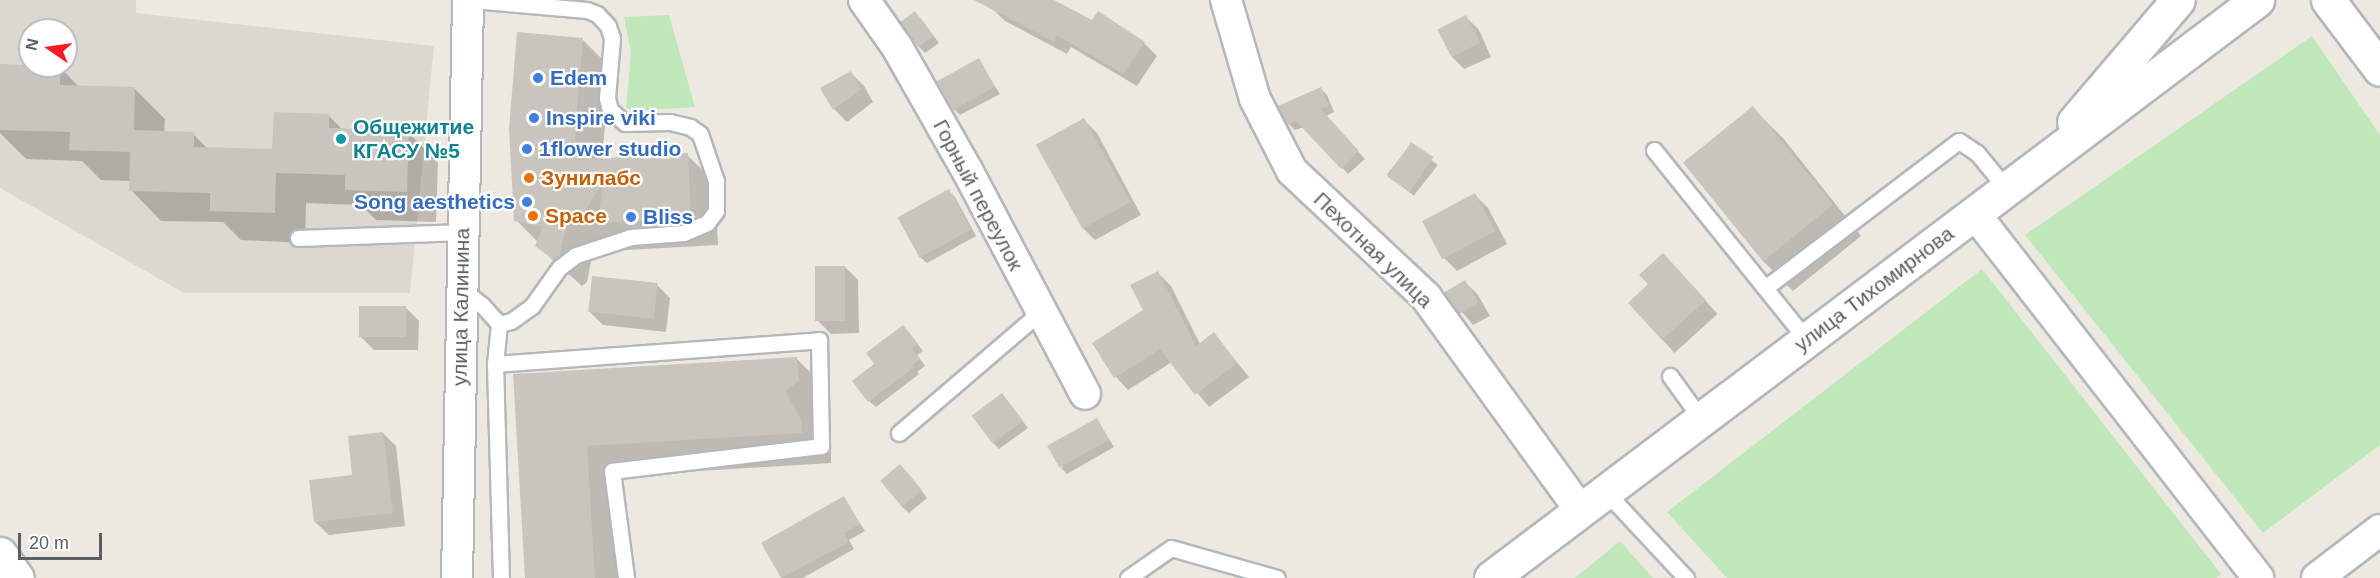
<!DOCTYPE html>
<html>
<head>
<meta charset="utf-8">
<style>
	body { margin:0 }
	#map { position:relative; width:2380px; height:578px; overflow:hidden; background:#eee9e0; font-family:Arial,sans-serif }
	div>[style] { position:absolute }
	.education>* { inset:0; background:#ddd8cf }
	.green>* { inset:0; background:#bfe8ba }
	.shadow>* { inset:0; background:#0003; transform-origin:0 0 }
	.building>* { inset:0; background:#c9c4bd; transform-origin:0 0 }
	.roads { filter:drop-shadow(2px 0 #b3b8bd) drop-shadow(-2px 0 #b3b8bd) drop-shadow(0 2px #b3b8bd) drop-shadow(0 -2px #b3b8bd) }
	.lane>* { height:15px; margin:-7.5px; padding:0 7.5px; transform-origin:7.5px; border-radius:7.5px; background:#fff }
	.street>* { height:30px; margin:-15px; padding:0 15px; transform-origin:15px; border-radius:15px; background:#fff }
	.secondary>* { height:33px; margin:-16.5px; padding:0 16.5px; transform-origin:16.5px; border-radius:16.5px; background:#fff }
	.dots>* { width:16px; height:16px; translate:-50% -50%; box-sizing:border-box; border:3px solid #fff; border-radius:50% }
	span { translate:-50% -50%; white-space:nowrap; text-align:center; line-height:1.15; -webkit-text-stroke:4.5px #fff; paint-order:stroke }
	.shop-label { font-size:21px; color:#366cbe; font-weight:700 }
	.left { translate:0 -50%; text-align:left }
	.right { translate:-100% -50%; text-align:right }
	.culture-label { font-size:21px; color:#0d838f; font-weight:700 }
	.food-label { font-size:21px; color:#c56008; font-weight:700 }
	.street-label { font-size:21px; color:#595f63 }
	.north { position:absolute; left:18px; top:18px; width:60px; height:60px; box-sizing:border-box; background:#fff; border:2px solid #bdbfc1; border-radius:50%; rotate:283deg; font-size:16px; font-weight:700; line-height:24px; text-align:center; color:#595f63 }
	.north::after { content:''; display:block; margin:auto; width:21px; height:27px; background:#f91b23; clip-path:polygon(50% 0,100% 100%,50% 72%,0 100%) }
	.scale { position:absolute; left:18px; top:533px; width:84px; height:27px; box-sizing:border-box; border:3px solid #595f63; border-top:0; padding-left:8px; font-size:18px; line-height:21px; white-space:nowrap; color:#595f63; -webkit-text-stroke:4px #fff; paint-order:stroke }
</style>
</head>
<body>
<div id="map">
	<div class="education">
		<div style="clip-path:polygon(evenodd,0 0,136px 0,136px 13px,434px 46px,410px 293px,184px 293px,0 188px,0 0,30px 30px,66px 30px,66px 66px,30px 66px,30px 30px)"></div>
	</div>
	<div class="green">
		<div style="clip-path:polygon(669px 15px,695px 107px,634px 111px,626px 108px,631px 52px,624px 17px)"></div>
		<div style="clip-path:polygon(2312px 36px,2380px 135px,2380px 445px,2263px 533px,2025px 235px)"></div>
		<div style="clip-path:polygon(1982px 269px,2221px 574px,2216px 578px,1727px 578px,1667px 512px)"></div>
		<div style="clip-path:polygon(1620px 541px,1653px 578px,1575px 578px)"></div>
	</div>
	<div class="shadow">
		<div style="clip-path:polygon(996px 0,1051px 0,1093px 22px,1144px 43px,1157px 56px,1137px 86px,1071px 47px,1067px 54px,1005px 21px,992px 8px)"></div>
		<div style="clip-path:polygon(1466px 17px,1479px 30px,1491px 57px,1464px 69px,1451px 56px)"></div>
		<div style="clip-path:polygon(921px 19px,939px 43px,925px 53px,919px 47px)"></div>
		<div style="clip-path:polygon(583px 40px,610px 67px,602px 160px,687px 155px,715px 182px,718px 245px,627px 250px,613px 236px,593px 252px,587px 282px,582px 286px,536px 245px,538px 242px,516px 220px)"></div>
		<div style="clip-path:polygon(978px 60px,1000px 94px,960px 115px,954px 109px)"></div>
		<div style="clip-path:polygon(0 65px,60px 67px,79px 87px,135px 89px,165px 119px,164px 133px,193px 134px,208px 149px,274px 151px,329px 116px,343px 130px,408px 132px,438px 163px,436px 222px,376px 220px,361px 205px,306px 203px,305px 243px,241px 240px,223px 222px,161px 221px,131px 190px,131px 181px,101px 180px,82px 161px,26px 159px,0 133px)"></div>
		<div style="clip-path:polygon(851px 73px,864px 86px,873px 102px,847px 122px,834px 109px)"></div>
		<div style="clip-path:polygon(1320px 88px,1327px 95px,1334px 112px,1326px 116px,1365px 159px,1348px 174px,1304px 127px,1295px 130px,1289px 124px)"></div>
		<div style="clip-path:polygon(1752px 108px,1783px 138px,1861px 236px,1793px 291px,1763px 261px,1684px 162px)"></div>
		<div style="clip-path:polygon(1084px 120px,1097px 133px,1141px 215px,1095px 240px,1082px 227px,1038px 145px)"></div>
		<div style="left:1411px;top:144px;width:34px;height:39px;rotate:38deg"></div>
		<div style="clip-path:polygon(948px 190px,955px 197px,976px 236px,927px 263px,920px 257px)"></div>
		<div style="clip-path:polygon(1475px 195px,1488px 208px,1507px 244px,1457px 271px,1444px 258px)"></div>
		<div style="clip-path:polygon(845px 267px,858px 280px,859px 333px,831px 334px,818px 321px)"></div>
		<div style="left:1676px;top:268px;width:62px;height:58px;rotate:48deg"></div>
		<div style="clip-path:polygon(1158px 273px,1171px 286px,1200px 344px,1214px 334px,1249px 377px,1209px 407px,1172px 362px,1128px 390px,1116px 377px,1094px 343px,1145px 311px)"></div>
		<div style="clip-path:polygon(1465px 282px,1478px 295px,1490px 316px,1473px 325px,1446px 293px)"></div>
		<div style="clip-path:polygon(657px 285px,670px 298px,666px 332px,603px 325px,590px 312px)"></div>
		<div style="clip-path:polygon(406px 308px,419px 321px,418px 350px,374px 350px,361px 337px)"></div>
		<div style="clip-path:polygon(909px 333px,923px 351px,917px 355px,925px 366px,917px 372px,919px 374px,876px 407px,869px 401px)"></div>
		<div style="clip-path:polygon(797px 359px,827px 389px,828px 411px,814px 421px,831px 451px,831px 463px,617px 476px,623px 578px,527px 578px,515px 376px)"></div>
		<div style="clip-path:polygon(1002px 395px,1028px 428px,999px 449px,993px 443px)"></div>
		<div style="clip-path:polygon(1097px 420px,1114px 447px,1067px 474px,1061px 468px)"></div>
		<div style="clip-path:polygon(383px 433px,396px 446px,405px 526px,329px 535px,315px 522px,354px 477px)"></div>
		<div style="clip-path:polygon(907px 472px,927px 498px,909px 513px,902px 507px)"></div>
		<div style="clip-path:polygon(843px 498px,865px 531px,849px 540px,854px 549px,803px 578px,782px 578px,763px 543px)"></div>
	</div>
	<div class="building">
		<div style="clip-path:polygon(974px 0,1054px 0,1092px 20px,1098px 11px,1145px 42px,1123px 74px,1057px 35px,1054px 42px)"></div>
		<div style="left:915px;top:11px;width:31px;height:19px;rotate:53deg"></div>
		<div style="left:1466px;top:15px;width:31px;height:32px;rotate:63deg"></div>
		<div style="clip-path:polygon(517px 32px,583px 38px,575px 131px,577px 160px,688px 153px,691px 218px,598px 223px,603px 181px,577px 224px,566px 225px,560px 255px,554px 260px,535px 246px,543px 227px,514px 221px,509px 128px)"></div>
		<div style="left:979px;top:58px;width:33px;height:48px;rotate:61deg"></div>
		<div style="clip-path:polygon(0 64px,60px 66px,60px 85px,135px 87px,134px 130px,194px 132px,194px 147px,272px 149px,274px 112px,329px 114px,329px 128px,409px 131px,407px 192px,345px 190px,345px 175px,276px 173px,275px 213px,210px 211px,210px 193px,129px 191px,130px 152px,69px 150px,70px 132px,0 130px)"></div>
		<div style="clip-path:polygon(851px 71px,861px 89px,833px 110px,820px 88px)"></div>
		<div style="clip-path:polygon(1321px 87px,1329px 106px,1321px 109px,1359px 151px,1341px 169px,1296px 121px,1288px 125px,1278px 106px)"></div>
		<div style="left:1753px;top:106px;width:127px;height:90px;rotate:51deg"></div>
		<div style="left:1084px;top:118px;width:96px;height:55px;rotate:61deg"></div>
		<div style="left:1411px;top:142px;width:27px;height:42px;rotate:34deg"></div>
		<div style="left:949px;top:189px;width:46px;height:59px;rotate:61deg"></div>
		<div style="left:1475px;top:193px;width:43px;height:60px;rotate:62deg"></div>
		<div style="clip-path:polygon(1663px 253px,1706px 300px,1662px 340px,1628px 303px,1648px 284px,1639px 275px)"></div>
		<div style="left:815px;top:266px;width:30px;height:55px"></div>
		<div style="clip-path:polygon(1158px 271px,1196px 346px,1214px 332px,1237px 363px,1195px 395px,1160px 349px,1114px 378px,1092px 343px,1143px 310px,1130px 285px)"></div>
		<div style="left:592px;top:276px;width:66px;height:36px;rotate:6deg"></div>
		<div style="left:1465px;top:280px;width:26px;height:24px;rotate:59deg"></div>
		<div style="left:359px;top:306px;width:47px;height:31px"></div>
		<div style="clip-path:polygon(903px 325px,918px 344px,912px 348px,920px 359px,912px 365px,914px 367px,868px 402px,852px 381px,874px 364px,866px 353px)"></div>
		<div style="clip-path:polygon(797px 357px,799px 381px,785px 391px,801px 420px,802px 433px,587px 446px,595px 578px,525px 578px,513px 374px)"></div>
		<div style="left:1002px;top:393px;width:35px;height:38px;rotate:53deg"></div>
		<div style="left:1097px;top:418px;width:25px;height:57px;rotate:61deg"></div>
		<div style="clip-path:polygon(383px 432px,393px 513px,314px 522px,309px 480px,352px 475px,348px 436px)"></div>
		<div style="left:900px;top:464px;width:34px;height:26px;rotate:50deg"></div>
		<div style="clip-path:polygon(844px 496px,860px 524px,844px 533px,849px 542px,781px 578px,761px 543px)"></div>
	</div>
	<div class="roads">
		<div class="lane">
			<div style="left:472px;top:0;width:115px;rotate:5deg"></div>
			<div style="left:587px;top:10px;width:11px;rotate:22deg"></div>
			<div style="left:597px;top:14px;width:16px;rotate:47deg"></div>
			<div style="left:608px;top:26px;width:13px;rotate:72deg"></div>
			<div style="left:612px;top:38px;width:60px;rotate:94.8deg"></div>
			<div style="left:607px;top:98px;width:12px;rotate:76deg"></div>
			<div style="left:610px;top:110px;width:20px;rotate:41deg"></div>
			<div style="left:625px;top:123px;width:45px;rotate:-1.3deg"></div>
			<div style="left:670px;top:122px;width:21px;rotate:14deg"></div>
			<div style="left:690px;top:127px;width:12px;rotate:35deg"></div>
			<div style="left:700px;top:134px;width:50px;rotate:71.2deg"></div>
			<div style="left:716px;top:181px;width:30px;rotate:90deg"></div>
			<div style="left:716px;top:211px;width:15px;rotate:127deg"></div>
			<div style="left:707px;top:223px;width:25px;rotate:157deg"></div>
			<div style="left:684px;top:233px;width:53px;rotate:175.7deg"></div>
			<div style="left:631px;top:237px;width:58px;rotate:161.9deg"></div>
			<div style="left:576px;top:255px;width:21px;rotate:143deg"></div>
			<div style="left:559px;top:268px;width:47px;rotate:125.4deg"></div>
			<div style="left:532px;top:306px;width:26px;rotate:144deg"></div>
			<div style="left:511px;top:321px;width:12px;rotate:166deg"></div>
			<div style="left:1654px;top:150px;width:243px;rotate:51.2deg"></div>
			<div style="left:298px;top:238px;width:165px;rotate:-2.1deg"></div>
			<div style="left:1765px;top:288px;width:243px;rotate:-37.2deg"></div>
			<div style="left:1959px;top:141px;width:22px;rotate:34deg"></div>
			<div style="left:1977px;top:153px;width:45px;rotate:50.4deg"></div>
			<div style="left:462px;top:289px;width:26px;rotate:39deg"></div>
			<div style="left:482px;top:305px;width:25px;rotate:48deg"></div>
			<div style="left:499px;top:324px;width:40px;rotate:95.7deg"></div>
			<div style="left:495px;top:364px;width:214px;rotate:88.4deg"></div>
			<div style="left:495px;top:364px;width:325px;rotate:-4.2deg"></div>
			<div style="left:819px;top:340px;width:106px;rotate:88.9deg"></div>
			<div style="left:821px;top:446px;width:210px;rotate:173.2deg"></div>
			<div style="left:612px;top:471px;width:108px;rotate:82.5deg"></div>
			<div style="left:1670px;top:376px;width:53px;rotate:54.2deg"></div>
			<div style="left:899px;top:433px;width:186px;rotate:-40.6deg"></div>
			<div style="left:1605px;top:491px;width:119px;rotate:47deg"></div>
			<div style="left:1128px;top:578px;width:52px;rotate:-34.9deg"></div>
			<div style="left:1171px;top:548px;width:110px;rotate:15.8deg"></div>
		</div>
		<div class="street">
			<div style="left:864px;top:0;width:57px;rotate:54.9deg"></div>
			<div style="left:897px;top:47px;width:142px;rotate:60.4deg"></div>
			<div style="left:967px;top:170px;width:253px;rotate:62.2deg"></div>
			<div style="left:1226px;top:0;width:103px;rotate:73.7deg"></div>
			<div style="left:1255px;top:99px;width:81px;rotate:62.8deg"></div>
			<div style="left:1292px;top:171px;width:184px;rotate:43.2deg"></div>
			<div style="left:1426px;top:297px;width:263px;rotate:54.1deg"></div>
			<div style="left:1975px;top:214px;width:461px;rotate:52.1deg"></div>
			<div style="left:457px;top:578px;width:578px;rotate:-88.91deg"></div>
			<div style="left:2317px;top:578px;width:79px;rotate:-37.3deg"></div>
		</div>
		<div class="secondary">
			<div style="left:2328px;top:0;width:86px;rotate:53deg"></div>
			<div style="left:2074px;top:122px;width:160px;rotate:-49.6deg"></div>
			<div style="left:0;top:554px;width:29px;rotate:55deg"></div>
			<div style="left:1491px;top:578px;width:960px;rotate:-37.04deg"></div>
		</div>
	</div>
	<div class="dots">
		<div style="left:538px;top:78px;background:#3f7fe0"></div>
		<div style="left:534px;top:118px;background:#3f7fe0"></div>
		<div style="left:341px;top:139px;background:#0f9aa8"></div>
		<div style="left:527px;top:149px;background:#3f7fe0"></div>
		<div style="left:529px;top:178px;background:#e8710a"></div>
		<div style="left:527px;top:202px;background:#3f7fe0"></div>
		<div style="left:533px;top:216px;background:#e8710a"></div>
		<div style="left:631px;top:217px;background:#3f7fe0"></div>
	</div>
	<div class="shop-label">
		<span class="left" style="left:550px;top:78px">Edem</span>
		<span class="left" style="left:546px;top:118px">Inspire viki</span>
		<span class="left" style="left:539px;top:149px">1flower studio</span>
		<span class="right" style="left:515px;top:202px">Song aesthetics</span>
		<span class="left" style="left:643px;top:217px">Bliss</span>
	</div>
	<div class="culture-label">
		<span class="left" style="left:353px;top:139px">Общежитие<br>КГАСУ №5</span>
	</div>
	<div class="food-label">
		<span class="left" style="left:541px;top:178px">Зунилабс</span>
		<span class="left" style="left:545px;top:216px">Space</span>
	</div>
	<div class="street-label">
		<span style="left:978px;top:195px;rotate:62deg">Горный переулок</span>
		<span style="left:1373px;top:250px;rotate:44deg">Пехотная улица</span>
		<span style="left:1874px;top:289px;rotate:-37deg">улица Тихомирнова</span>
		<span style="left:461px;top:307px;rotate:-89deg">улица Калинина</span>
	</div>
	<div class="north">N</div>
	<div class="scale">20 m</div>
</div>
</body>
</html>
